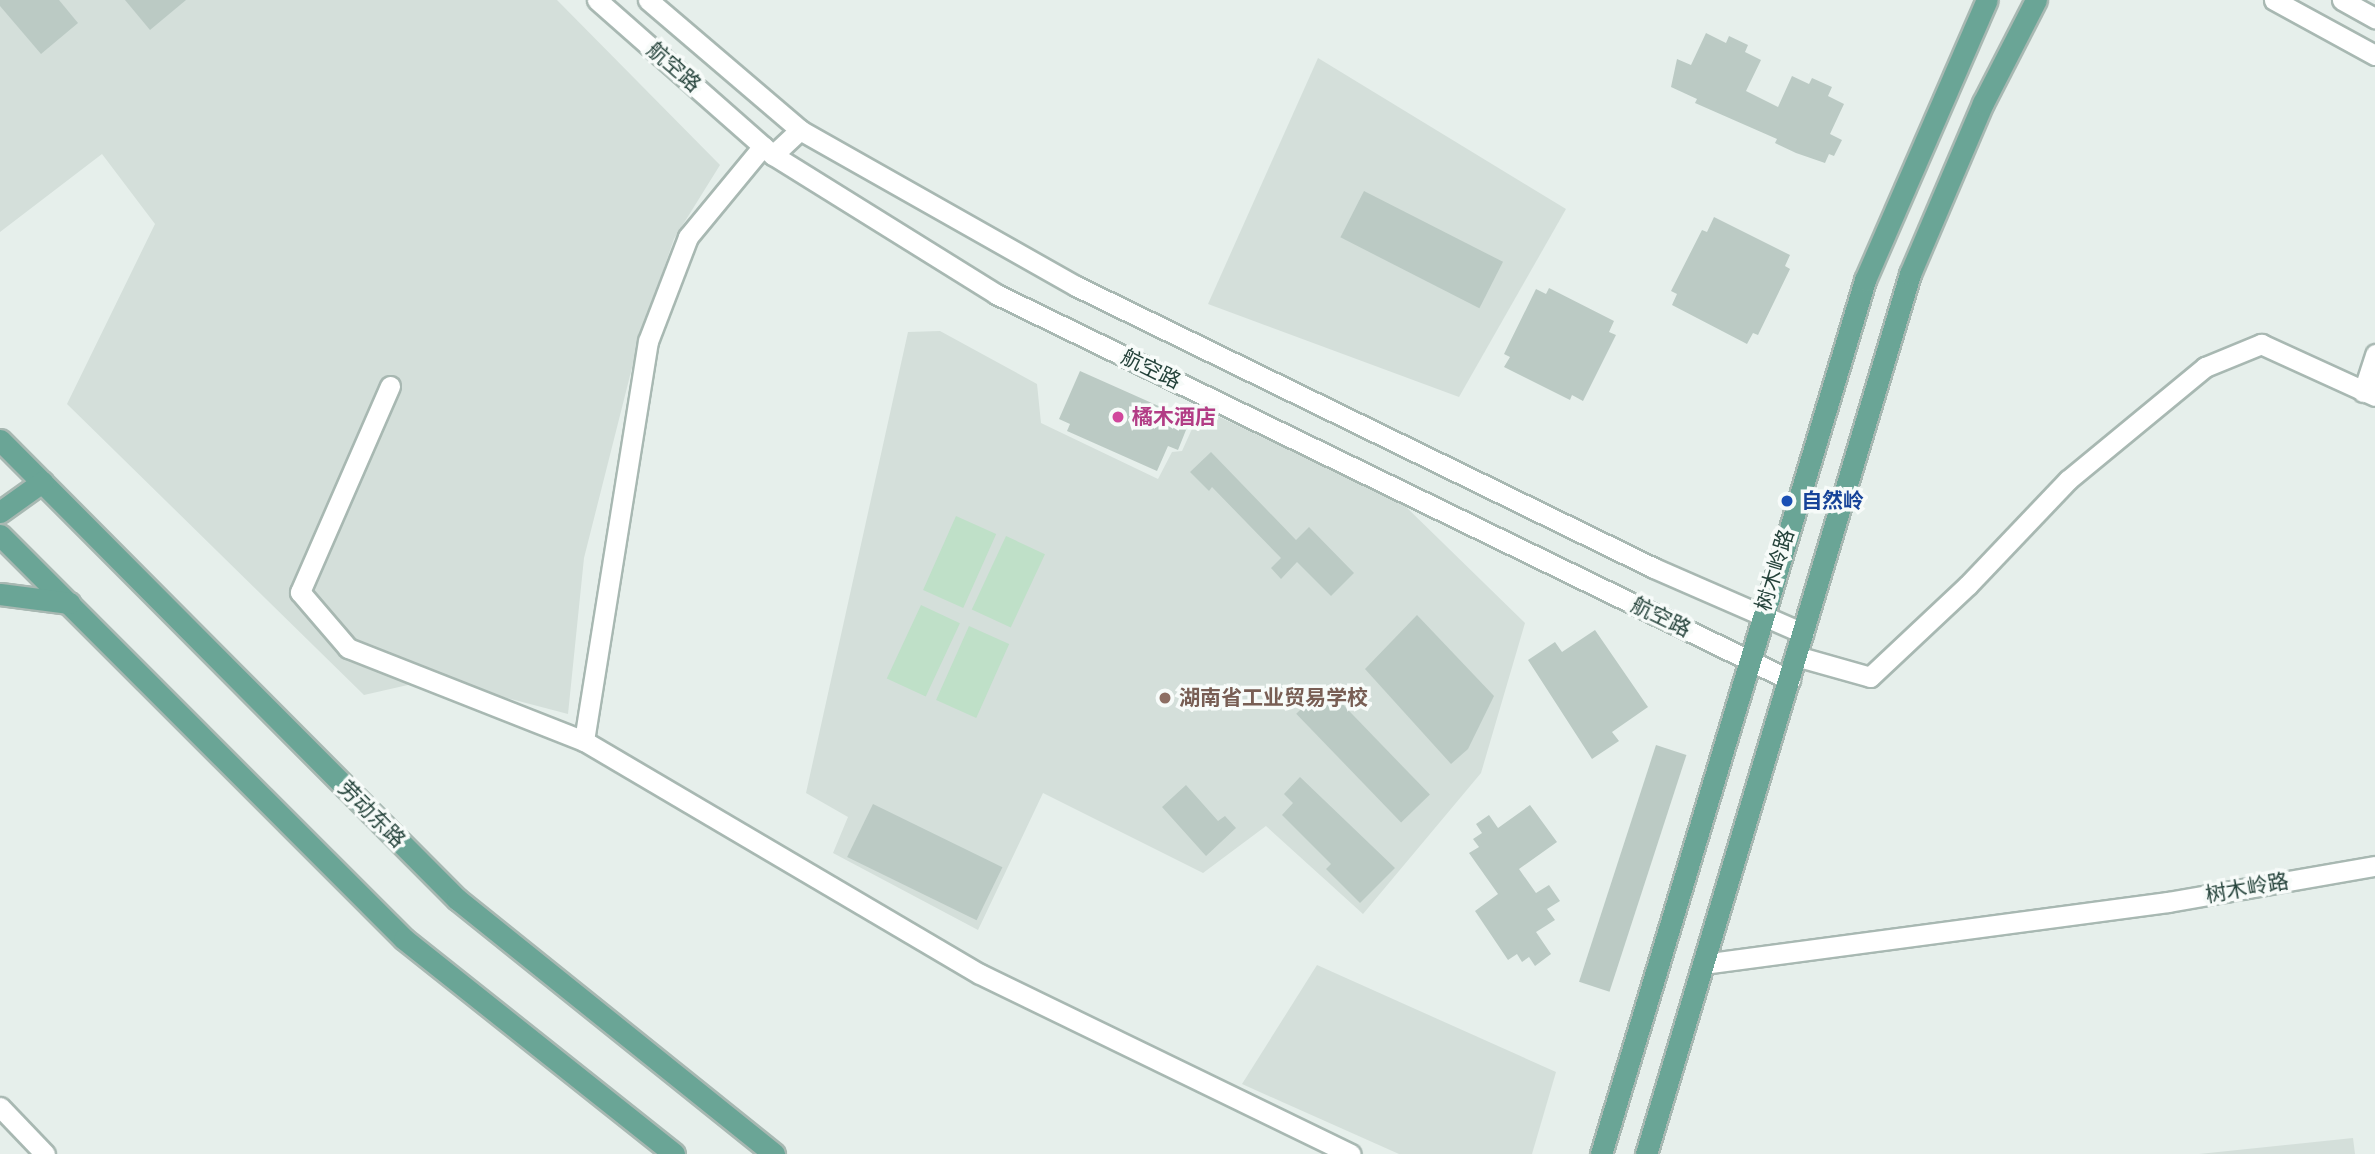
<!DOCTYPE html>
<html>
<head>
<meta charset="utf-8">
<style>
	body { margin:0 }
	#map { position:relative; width:2375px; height:1154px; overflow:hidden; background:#e6efeb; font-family:Arial,"Noto Sans SC",sans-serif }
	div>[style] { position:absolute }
	.built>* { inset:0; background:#d4dfda }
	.green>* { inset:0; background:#bfe0c8; transform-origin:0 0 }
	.building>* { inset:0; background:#bbcac4; transform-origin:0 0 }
	.roads { filter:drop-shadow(2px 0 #a8b8b2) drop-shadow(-2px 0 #a8b8b2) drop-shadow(0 2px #a8b8b2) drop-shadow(0 -2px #a8b8b2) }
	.minor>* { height:19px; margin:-9.5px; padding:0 9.5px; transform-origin:9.5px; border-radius:9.5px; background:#fff }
	.major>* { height:21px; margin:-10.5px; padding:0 10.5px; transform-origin:10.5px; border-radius:10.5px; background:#6aa596 }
	.dots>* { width:19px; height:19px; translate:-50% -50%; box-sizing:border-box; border:4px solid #f7fbf9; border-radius:50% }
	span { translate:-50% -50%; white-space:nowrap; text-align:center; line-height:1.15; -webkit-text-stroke:7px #f7fbf9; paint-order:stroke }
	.street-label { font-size:21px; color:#24423a }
	.hotel-label { font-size:21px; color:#b23c85; font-weight:700 }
	.left { translate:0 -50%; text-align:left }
	.transit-label { font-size:21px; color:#164399; font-weight:700 }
	.education-label { font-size:21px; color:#785e54; font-weight:700 }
</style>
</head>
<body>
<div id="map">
	<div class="built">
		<div style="clip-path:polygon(0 0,557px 0,720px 165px,674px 239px,639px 340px,584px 558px,568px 714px,434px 679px,364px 695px,67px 404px,155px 224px,102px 154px,0 232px)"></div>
		<div style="clip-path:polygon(1318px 58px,1566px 209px,1459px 397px,1208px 304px)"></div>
		<div style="clip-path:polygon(940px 331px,1037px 384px,1041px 423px,1158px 479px,1172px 452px,1182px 451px,1196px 420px,1194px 405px,1402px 503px,1525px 623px,1481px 773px,1363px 914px,1266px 826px,1203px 873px,1043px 793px,978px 930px,833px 853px,848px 817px,806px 793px,908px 332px)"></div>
		<div style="clip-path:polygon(1317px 965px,1556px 1072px,1532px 1154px,1399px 1154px,1242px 1084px)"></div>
		<div style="clip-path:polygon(2353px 1138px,2355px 1154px,2199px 1154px)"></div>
	</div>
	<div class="green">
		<div style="left:956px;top:516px;width:44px;height:81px;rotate:24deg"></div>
		<div style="left:1006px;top:536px;width:43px;height:81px;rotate:25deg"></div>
		<div style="left:921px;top:605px;width:43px;height:81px;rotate:25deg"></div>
		<div style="left:969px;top:626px;width:44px;height:81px;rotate:24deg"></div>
	</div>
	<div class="building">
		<div style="clip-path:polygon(0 0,59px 0,78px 23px,41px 54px,0 6px)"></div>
		<div style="clip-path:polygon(125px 0,186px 0,150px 30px)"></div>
		<div style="clip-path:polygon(1706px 33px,1726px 43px,1729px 36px,1748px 45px,1745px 52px,1761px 60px,1746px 91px,1778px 107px,1792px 76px,1809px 84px,1812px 78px,1832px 87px,1828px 96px,1844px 104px,1830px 134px,1842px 140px,1834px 156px,1829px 154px,1825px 163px,1796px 153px,1775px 143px,1777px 139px,1695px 103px,1697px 99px,1671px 87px,1677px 59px,1691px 65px)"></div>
		<div style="left:1364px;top:191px;width:156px;height:52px;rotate:27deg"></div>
		<div style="clip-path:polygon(1714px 217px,1790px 255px,1785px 266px,1790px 269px,1758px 335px,1753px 333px,1747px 344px,1672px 305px,1677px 294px,1671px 291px,1702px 230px,1707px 232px)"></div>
		<div style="clip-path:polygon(1549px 288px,1614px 321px,1609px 332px,1616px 335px,1583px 401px,1572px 395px,1570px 400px,1504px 367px,1510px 357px,1504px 354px,1536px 289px,1546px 294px)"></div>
		<div style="clip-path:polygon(1080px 371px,1190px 420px,1178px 450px,1168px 446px,1157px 471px,1067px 431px,1070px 424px,1059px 419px)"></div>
		<div style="clip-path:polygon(1211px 452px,1296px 540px,1309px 527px,1354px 573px,1331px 596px,1297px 562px,1281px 579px,1271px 568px,1281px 558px,1212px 487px,1209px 491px,1190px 472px)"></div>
		<div style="clip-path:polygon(1417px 615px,1494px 696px,1468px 749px,1451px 764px,1365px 669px)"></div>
		<div style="clip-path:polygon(1595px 630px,1648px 707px,1612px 732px,1619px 741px,1592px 759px,1528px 660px,1555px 642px,1562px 652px)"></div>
		<div style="left:1325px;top:686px;width:151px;height:40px;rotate:46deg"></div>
		<div style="left:1656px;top:745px;width:32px;height:249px;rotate:18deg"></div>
		<div style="clip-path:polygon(1300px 777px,1395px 868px,1360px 903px,1326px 869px,1331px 864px,1282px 815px,1293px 803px,1284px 794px)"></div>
		<div style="clip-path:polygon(1186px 785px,1218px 821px,1225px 816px,1236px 828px,1206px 856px,1162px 807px)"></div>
		<div style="left:873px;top:804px;width:144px;height:59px;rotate:26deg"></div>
		<div style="clip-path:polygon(1530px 805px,1557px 842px,1519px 869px,1536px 893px,1549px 885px,1560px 901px,1547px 909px,1555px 920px,1536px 932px,1551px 954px,1535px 966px,1529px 957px,1522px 962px,1517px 954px,1508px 960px,1475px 911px,1498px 894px,1469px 853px,1479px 847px,1473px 839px,1482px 833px,1476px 824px,1489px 815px,1498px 828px)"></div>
	</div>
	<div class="roads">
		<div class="minor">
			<div style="left:597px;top:0;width:235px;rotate:41.4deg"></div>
			<div style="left:773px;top:155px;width:263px;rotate:31.9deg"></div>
			<div style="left:996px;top:294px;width:883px;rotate:25.93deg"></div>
			<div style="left:648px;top:0;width:200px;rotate:40.5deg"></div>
			<div style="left:800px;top:130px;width:317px;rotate:29.5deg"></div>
			<div style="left:1076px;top:286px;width:643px;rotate:26.01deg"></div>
			<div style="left:1654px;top:568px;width:163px;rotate:23.6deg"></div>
			<div style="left:2274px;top:0;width:115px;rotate:28.6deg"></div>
			<div style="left:2342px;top:0;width:38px;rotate:29deg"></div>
			<div style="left:763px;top:146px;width:118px;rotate:129.5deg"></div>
			<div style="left:688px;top:237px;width:111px;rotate:111deg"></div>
			<div style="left:648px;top:341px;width:405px;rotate:99.1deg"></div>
			<div style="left:584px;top:741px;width:459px;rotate:30.5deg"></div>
			<div style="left:980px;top:974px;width:412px;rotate:25.9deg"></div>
			<div style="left:773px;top:155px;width:37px;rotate:-43deg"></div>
			<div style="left:390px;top:386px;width:225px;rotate:113.6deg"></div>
			<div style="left:300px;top:592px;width:74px;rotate:49.4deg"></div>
			<div style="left:348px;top:648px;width:254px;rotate:21.5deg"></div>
			<div style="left:2363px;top:392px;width:40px;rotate:-72deg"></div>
			<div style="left:1796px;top:656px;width:77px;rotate:15.8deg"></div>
			<div style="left:1870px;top:677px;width:134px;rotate:-43.2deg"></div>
			<div style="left:1968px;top:585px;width:145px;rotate:-46.4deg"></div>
			<div style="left:2068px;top:480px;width:178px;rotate:-39.5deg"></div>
			<div style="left:2205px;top:367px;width:61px;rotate:-22.3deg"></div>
			<div style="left:2261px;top:344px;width:125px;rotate:24.5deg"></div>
			<div style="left:1703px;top:964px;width:469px;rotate:-7.6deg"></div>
			<div style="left:2168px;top:902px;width:210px;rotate:-9.9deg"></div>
			<div style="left:0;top:1107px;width:65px;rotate:46.2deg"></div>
		</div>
		<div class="major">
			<div style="left:0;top:440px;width:648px;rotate:45.13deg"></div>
			<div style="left:457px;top:899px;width:407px;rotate:38.8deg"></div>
			<div style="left:0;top:512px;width:52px;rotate:-35.5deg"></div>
			<div style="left:0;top:535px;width:571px;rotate:45deg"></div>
			<div style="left:404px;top:939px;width:345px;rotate:38.5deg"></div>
			<div style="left:0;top:594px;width:70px;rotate:7.4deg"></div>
			<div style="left:1601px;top:1154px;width:913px;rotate:-73.19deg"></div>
			<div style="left:1865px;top:280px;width:305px;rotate:-66.5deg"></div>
			<div style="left:1646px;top:1154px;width:919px;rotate:-73.3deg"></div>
			<div style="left:1910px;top:274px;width:186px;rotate:-66.9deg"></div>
			<div style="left:1983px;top:103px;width:116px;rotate:-62.8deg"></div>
		</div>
	</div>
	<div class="dots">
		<div style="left:1118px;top:417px;background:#d1479c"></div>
		<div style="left:1787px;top:501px;background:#1a4fb4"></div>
		<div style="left:1165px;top:698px;background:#8d6e63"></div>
	</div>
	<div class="street-label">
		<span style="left:674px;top:67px;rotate:41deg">航空路</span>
		<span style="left:1151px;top:369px;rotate:26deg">航空路</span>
		<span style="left:1775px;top:570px;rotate:-73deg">树木岭路</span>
		<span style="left:1661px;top:617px;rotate:26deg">航空路</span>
		<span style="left:372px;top:814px;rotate:45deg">劳动东路</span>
		<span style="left:2247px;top:888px;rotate:-10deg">树木岭路</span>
	</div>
	<div class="hotel-label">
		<span class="left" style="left:1132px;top:417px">橘木酒店</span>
	</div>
	<div class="transit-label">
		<span class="left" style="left:1801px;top:501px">自然岭</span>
	</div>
	<div class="education-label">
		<span class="left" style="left:1179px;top:698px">湖南省工业贸易学校</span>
	</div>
</div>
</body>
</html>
